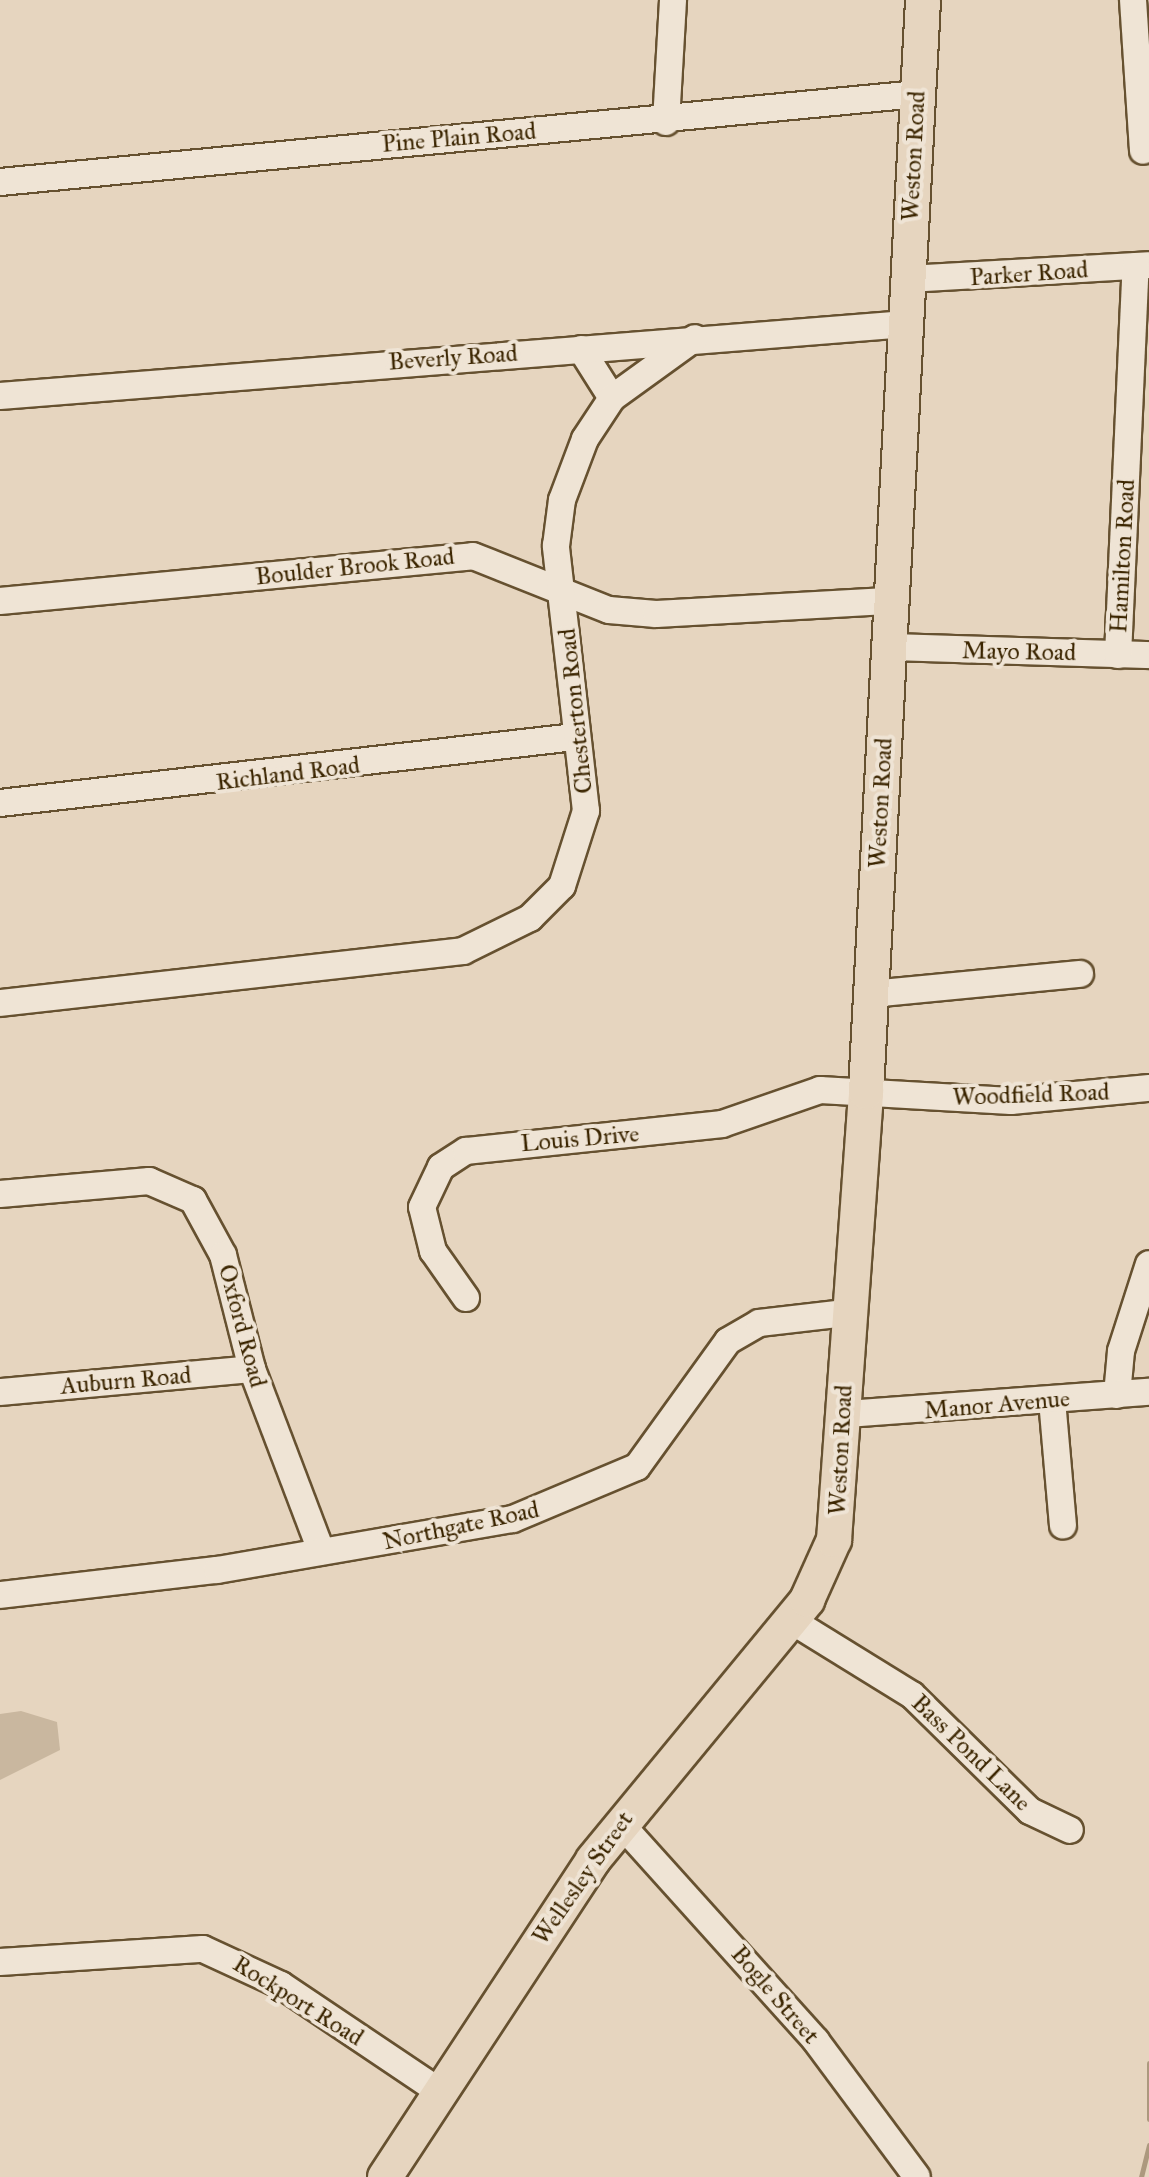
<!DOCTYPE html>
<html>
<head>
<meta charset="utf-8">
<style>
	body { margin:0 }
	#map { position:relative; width:1149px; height:2177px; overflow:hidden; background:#e6d5bf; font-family:"IM FELL Great Primer",serif }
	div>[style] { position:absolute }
	.green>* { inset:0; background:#c9b79f }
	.stream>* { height:5px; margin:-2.5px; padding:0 2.5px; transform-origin:2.5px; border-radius:2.5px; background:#ac997e }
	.roads { filter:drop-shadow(2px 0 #665130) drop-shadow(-2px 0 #665130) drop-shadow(0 2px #665130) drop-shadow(0 -2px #665130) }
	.minor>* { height:26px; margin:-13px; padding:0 13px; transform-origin:13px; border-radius:13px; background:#efe4d5 }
	.major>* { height:34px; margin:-17px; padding:0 17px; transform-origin:17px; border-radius:17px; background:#e6d5bf }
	span { translate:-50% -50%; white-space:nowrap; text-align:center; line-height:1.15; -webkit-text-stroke:8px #efe4d5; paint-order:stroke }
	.street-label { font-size:24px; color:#3b2500 }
</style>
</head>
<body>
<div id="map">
	<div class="green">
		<div style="clip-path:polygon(21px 1711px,57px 1722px,60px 1750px,0 1780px,0 1714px)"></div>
	</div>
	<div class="stream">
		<div style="left:1149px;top:2063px;width:56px;rotate:90deg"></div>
		<div style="left:1141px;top:2177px;width:33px;rotate:-76deg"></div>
	</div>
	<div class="roads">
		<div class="minor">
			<div style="left:1133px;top:0;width:151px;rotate:86.2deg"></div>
			<div style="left:666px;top:122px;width:122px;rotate:-86.7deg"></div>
			<div style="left:0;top:182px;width:922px;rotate:-5.48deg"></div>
			<div style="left:908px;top:279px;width:241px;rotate:-3.3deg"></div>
			<div style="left:581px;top:349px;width:58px;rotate:57.7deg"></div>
			<div style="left:0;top:396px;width:909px;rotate:-4.54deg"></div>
			<div style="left:0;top:601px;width:475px;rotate:-5.4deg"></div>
			<div style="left:473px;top:556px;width:146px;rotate:21.7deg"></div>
			<div style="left:609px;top:610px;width:47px;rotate:4.9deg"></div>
			<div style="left:656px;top:614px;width:236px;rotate:-3.2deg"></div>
			<div style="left:889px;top:647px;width:260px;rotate:1.8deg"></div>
			<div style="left:1118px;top:655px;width:389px;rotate:-87.4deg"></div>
			<div style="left:0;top:803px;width:579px;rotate:-6.55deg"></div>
			<div style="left:871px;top:994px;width:210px;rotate:-5.5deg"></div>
			<div style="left:0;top:1003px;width:466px;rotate:-6.4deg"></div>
			<div style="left:463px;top:951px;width:75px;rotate:-26.2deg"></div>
			<div style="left:530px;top:918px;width:45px;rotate:-45deg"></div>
			<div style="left:562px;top:886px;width:79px;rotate:-72.3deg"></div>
			<div style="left:586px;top:811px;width:267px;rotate:-96.5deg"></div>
			<div style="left:556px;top:546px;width:46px;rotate:-82.6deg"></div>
			<div style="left:562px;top:500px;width:65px;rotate:-69.3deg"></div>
			<div style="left:585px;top:439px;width:49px;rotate:-56.6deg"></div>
			<div style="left:612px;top:398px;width:102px;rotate:-35.9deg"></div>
			<div style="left:0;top:1194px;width:150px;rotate:-5deg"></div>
			<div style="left:149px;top:1181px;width:48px;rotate:23.4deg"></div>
			<div style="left:193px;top:1200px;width:63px;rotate:61.4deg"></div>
			<div style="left:223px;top:1255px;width:118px;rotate:75.7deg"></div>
			<div style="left:252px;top:1369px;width:195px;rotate:69.2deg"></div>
			<div style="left:466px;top:1298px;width:57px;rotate:-125.1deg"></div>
			<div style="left:433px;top:1251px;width:45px;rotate:-104deg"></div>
			<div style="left:422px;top:1207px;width:44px;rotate:-64.6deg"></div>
			<div style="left:441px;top:1167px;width:30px;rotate:-33deg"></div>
			<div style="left:466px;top:1151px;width:257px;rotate:-6deg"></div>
			<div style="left:722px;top:1124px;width:104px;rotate:-19.1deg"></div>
			<div style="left:820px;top:1090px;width:191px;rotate:3.3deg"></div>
			<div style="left:1011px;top:1101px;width:139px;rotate:-5.4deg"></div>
			<div style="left:0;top:1392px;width:253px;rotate:-5.2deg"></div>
			<div style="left:1117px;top:1395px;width:44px;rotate:-84.8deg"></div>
			<div style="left:1121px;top:1351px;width:91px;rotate:-72.2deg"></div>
			<div style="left:1052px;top:1400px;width:126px;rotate:85deg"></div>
			<div style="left:846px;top:1414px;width:304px;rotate:-4.2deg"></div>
			<div style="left:0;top:1595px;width:218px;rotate:-6.6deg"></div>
			<div style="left:217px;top:1570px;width:300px;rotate:-9.8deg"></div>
			<div style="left:513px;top:1519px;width:134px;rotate:-22.8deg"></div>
			<div style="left:637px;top:1467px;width:155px;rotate:-54.2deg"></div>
			<div style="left:728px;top:1341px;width:36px;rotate:-30deg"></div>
			<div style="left:759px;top:1323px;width:87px;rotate:-6.6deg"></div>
			<div style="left:792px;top:1621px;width:141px;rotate:31.7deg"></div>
			<div style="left:912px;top:1695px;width:165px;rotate:44.5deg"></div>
			<div style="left:1030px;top:1811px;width:44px;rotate:25.4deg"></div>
			<div style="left:620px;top:1823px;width:293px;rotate:48deg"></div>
			<div style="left:816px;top:2041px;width:169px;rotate:53.4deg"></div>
			<div style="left:0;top:1962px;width:203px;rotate:-3.7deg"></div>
			<div style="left:203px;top:1949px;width:86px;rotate:24.8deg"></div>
			<div style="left:281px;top:1985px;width:192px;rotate:33.9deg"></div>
		</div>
		<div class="major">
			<div style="left:385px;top:2177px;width:379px;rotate:-56.7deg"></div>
			<div style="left:593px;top:1860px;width:337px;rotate:-50.5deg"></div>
			<div style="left:807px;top:1600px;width:66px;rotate:-65.8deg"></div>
			<div style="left:834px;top:1540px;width:449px;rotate:-85.9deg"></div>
			<div style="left:866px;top:1092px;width:1093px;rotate:-87.01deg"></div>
		</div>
	</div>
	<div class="street-label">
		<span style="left:459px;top:138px;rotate:-5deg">Pine Plain Road</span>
		<span style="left:914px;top:156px;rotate:-87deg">Weston Road</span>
		<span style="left:1029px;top:274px;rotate:-4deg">Parker Road</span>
		<span style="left:453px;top:358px;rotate:-4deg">Beverly Road</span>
		<span style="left:1123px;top:556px;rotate:-87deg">Hamilton Road</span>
		<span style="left:355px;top:567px;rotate:-6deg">Boulder Brook Road</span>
		<span style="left:1019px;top:652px;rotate:1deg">Mayo Road</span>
		<span style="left:576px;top:711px;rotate:-96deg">Chesterton Road</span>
		<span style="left:288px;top:774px;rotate:-7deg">Richland Road</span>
		<span style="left:881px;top:803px;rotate:-87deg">Weston Road</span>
		<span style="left:1031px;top:1095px;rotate:-2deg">Woodfield Road</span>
		<span style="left:580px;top:1139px;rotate:-5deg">Louis Drive</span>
		<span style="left:242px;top:1326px;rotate:75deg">Oxford Road</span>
		<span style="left:126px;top:1381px;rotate:-5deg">Auburn Road</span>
		<span style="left:997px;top:1405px;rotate:-5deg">Manor Avenue</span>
		<span style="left:841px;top:1450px;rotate:-87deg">Weston Road</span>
		<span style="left:461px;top:1526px;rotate:-12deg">Northgate Road</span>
		<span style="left:971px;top:1753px;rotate:44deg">Bass Pond Lane</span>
		<span style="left:583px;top:1878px;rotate:-55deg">Wellesley Street</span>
		<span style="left:775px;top:1995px;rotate:49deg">Bogle Street</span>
		<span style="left:298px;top:2001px;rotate:32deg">Rockport Road</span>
	</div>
</div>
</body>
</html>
